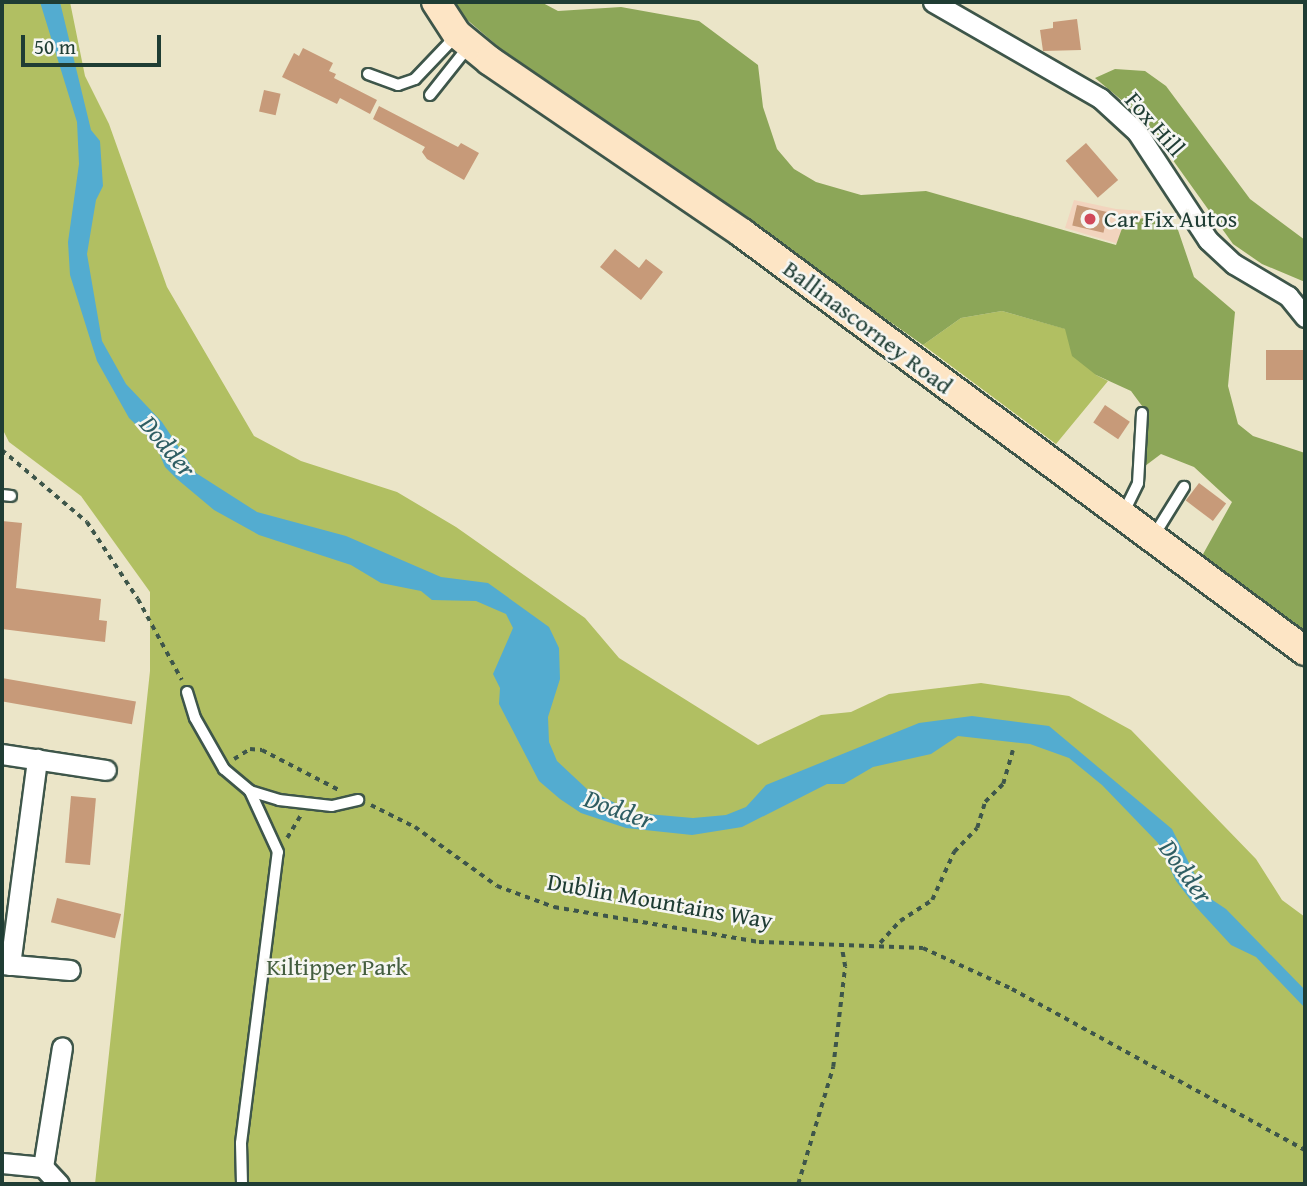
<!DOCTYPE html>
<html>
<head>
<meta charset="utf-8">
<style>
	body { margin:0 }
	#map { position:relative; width:1307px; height:1186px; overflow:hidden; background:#ebe5c8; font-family:"Gentium Book Plus",serif }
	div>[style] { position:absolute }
	.built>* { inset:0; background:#f2d4be }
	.green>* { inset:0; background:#b1bf62 }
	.forest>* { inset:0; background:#8ca658 }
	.water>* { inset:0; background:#53acd0 }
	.building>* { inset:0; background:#c79a79; transform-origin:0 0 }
	.path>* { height:3.5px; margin-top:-1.75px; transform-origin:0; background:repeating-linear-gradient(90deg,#3e564a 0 5px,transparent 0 10px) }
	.roads { filter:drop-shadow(2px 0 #3e564a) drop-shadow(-2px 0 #3e564a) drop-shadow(0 2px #3e564a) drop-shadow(0 -2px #3e564a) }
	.service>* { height:10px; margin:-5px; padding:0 5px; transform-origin:5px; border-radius:5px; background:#fff }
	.minor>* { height:19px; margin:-9.5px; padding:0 9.5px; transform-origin:9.5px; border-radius:9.5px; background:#fff }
	.secondary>* { height:28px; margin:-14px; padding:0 14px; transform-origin:14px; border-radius:14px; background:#fde5c5 }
	.dots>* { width:19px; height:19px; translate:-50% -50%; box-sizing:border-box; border:4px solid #f6f6f2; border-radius:50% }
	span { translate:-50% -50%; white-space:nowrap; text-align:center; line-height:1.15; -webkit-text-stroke:5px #f6f6f2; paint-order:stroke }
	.street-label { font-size:24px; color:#1f3d34 }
	.poi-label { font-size:24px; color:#1f3d34 }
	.left { translate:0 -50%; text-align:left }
	.park-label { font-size:24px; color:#445e40 }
	.water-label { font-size:26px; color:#2f5e63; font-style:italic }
	.frame { position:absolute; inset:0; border:4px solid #1f3d34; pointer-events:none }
	.scale { position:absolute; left:21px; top:35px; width:140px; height:32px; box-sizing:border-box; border:4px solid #1f3d34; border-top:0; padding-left:9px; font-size:21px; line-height:24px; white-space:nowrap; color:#1f3d34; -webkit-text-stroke:5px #f6f6f2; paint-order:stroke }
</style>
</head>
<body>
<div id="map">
	<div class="built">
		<div style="clip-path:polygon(1074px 200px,1116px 209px,1169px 213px,1186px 264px,1065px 228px)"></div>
	</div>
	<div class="green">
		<div style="clip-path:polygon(2px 2px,70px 2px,85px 76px,109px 124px,167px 287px,254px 436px,301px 461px,397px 492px,456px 527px,585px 618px,619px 658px,758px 745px,821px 715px,851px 712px,889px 694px,981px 683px,1069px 696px,1131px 730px,1256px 859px,1282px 900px,1305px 917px,1305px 1184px,95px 1184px,150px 671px,150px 592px,81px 496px,9px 442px,2px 428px)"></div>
		<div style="clip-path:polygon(1002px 311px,1066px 329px,1096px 375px,1108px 381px,1056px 444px,923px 345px,961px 318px)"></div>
	</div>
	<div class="forest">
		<div style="clip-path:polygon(452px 2px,541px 2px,558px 11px,621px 7px,699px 21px,758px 65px,763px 107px,777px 149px,794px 169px,816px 182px,861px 195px,926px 191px,1116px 245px,1125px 220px,1146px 218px,1177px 227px,1194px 277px,1235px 312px,1228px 386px,1238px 424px,1253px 436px,1305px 453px,1305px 634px,1202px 556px,1232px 502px,1194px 467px,1161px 454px,1145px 466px,1145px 410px,1131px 391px,1096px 375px,1072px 356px,1065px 329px,1002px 311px,961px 318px,923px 345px,500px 48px,458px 12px)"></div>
		<div style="clip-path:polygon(1115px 69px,1145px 71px,1166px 86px,1250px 199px,1305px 240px,1305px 282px,1262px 264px,1233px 244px,1142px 117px,1095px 78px)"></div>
	</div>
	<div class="water">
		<div style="clip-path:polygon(40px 2px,60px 2px,91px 130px,100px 141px,103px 186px,96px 200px,87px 254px,102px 341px,126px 384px,162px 422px,196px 473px,257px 512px,346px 536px,441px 577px,488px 583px,549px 627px,559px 648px,560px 679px,548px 717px,549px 742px,557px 761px,588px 790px,636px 813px,693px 818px,726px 815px,746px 807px,766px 785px,919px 723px,972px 716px,1049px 726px,1172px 829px,1205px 895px,1226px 909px,1305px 990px,1305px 1008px,1256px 957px,1231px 945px,1196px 907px,1176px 881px,1158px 843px,1102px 785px,1069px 758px,1030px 744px,958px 736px,931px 754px,873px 767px,844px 784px,827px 784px,742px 827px,692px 835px,626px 828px,581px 813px,560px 799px,539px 781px,499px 704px,500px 688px,493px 674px,513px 628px,506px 614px,476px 601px,432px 600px,421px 591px,381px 583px,351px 565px,259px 535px,214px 510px,177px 479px,165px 467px,155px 443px,129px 418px,97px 361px,70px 275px,68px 242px,79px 164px,77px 122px)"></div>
	</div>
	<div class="building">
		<div style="clip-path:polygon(1077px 19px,1081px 50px,1043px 51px,1040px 30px,1053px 28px,1053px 22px)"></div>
		<div style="clip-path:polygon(303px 48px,333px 63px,329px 71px,336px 74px,334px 78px,377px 100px,370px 114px,340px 98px,337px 104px,282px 77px,294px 53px,299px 56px)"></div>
		<div style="left:264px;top:90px;width:17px;height:22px;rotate:13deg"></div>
		<div style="clip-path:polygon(379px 106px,458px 147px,461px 143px,479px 153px,464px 180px,427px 159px,422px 152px,425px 147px,373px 119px)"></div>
		<div style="left:1086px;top:143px;width:49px;height:27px;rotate:49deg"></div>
		<div style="left:1077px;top:205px;width:32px;height:21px;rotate:13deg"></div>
		<div style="clip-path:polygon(615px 249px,639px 268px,646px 259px,663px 272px,641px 300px,600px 267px)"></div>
		<div style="left:1305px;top:350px;width:30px;height:39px;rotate:90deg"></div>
		<div style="left:1105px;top:405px;width:30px;height:21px;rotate:34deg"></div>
		<div style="left:1199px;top:483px;width:34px;height:22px;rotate:37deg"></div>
		<div style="clip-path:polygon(2px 521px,22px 523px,16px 588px,101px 599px,99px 620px,107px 621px,105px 642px,2px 629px)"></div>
		<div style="left:2px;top:678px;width:136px;height:23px;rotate:10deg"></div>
		<div style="left:71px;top:796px;width:25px;height:67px;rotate:5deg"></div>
		<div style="left:57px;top:898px;width:66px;height:25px;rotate:14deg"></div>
	</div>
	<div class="path">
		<div style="left:2px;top:450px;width:111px;rotate:40.3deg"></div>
		<div style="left:87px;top:522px;width:92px;rotate:56.5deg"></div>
		<div style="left:138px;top:599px;width:92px;rotate:61.5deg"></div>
		<div style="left:234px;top:759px;width:19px;rotate:-32deg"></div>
		<div style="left:250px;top:749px;width:12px;rotate:5deg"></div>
		<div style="left:262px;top:750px;width:87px;rotate:27.5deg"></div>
		<div style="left:371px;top:805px;width:49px;rotate:26.6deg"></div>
		<div style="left:415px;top:827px;width:101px;rotate:35.7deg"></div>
		<div style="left:497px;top:886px;width:61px;rotate:20.2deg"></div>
		<div style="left:554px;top:907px;width:208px;rotate:9.7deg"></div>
		<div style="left:759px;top:942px;width:164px;rotate:2.1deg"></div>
		<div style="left:923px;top:948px;width:98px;rotate:24.7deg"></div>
		<div style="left:1012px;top:989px;width:334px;rotate:28.8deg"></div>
		<div style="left:287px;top:838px;width:27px;rotate:-59deg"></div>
		<div style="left:880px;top:943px;width:30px;rotate:-48deg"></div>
		<div style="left:900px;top:921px;width:38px;rotate:-33deg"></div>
		<div style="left:932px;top:900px;width:53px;rotate:-65.4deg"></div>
		<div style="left:954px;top:852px;width:33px;rotate:-46deg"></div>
		<div style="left:977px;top:828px;width:27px;rotate:-73deg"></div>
		<div style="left:985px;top:802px;width:25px;rotate:-45deg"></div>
		<div style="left:1003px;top:784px;width:35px;rotate:-74deg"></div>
		<div style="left:798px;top:1184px;width:122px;rotate:-73.3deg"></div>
		<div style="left:833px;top:1067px;width:101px;rotate:-83.2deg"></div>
		<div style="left:845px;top:967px;width:22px;rotate:-100deg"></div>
	</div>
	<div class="roads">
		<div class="service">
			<div style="left:368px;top:74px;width:32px;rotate:20deg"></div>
			<div style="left:398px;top:85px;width:18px;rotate:-19deg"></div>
			<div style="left:415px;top:79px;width:58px;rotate:-46.4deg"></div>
			<div style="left:430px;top:95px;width:63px;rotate:-51.5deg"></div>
			<div style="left:2px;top:495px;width:9px;rotate:6deg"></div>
			<div style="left:1123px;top:514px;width:34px;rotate:-64deg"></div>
			<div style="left:1138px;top:483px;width:70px;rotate:-86.7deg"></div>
			<div style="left:1153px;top:537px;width:59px;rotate:-58.2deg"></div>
			<div style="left:187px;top:692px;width:27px;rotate:73deg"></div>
			<div style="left:195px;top:718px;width:59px;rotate:60.4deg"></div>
			<div style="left:224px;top:769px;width:34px;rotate:40deg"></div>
			<div style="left:250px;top:791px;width:30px;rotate:17deg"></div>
			<div style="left:279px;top:800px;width:53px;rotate:6.5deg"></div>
			<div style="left:332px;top:806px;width:27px;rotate:-13deg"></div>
			<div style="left:242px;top:1184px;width:41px;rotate:-91.4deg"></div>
			<div style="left:241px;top:1143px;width:293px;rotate:-82.8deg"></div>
			<div style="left:278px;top:852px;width:67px;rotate:-114.7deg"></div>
		</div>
		<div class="minor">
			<div style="left:933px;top:2px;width:193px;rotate:29.9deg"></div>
			<div style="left:1100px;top:98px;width:50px;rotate:42.6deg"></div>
			<div style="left:1137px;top:132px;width:129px;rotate:56.7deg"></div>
			<div style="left:1208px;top:240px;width:35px;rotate:43deg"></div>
			<div style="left:1234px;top:264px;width:63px;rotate:30.7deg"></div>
			<div style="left:1288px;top:296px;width:27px;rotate:51deg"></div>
			<div style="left:2px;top:754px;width:105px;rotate:8.7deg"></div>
			<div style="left:2px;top:964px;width:68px;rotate:5deg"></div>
			<div style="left:10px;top:965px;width:208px;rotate:-82.5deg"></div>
			<div style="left:2px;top:1163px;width:41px;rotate:5.6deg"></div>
			<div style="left:59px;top:1184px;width:23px;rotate:-133deg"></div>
			<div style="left:43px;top:1167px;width:121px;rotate:-81deg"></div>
		</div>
		<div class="secondary">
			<div style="left:436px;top:2px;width:38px;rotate:57deg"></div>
			<div style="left:457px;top:34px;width:43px;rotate:39.3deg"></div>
			<div style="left:490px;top:61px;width:305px;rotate:34.3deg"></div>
			<div style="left:742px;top:233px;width:701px;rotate:36.59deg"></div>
		</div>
	</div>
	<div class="dots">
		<div style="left:1090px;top:219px;background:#d1495b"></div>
	</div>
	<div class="street-label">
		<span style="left:1155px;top:124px;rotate:49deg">Fox Hill</span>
		<span style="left:868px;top:327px;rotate:37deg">Ballinascorney Road</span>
		<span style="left:660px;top:901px;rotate:10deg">Dublin Mountains Way</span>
	</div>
	<div class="poi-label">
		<span class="left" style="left:1104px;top:219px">Car Fix Autos</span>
	</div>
	<div class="park-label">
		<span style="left:337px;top:967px">Kiltipper Park</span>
	</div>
	<div class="water-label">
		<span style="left:168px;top:446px;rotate:50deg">Dodder</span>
		<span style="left:619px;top:809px;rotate:20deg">Dodder</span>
		<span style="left:1186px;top:871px;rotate:54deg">Dodder</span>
	</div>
	<div class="frame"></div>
	<div class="scale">50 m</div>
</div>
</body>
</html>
